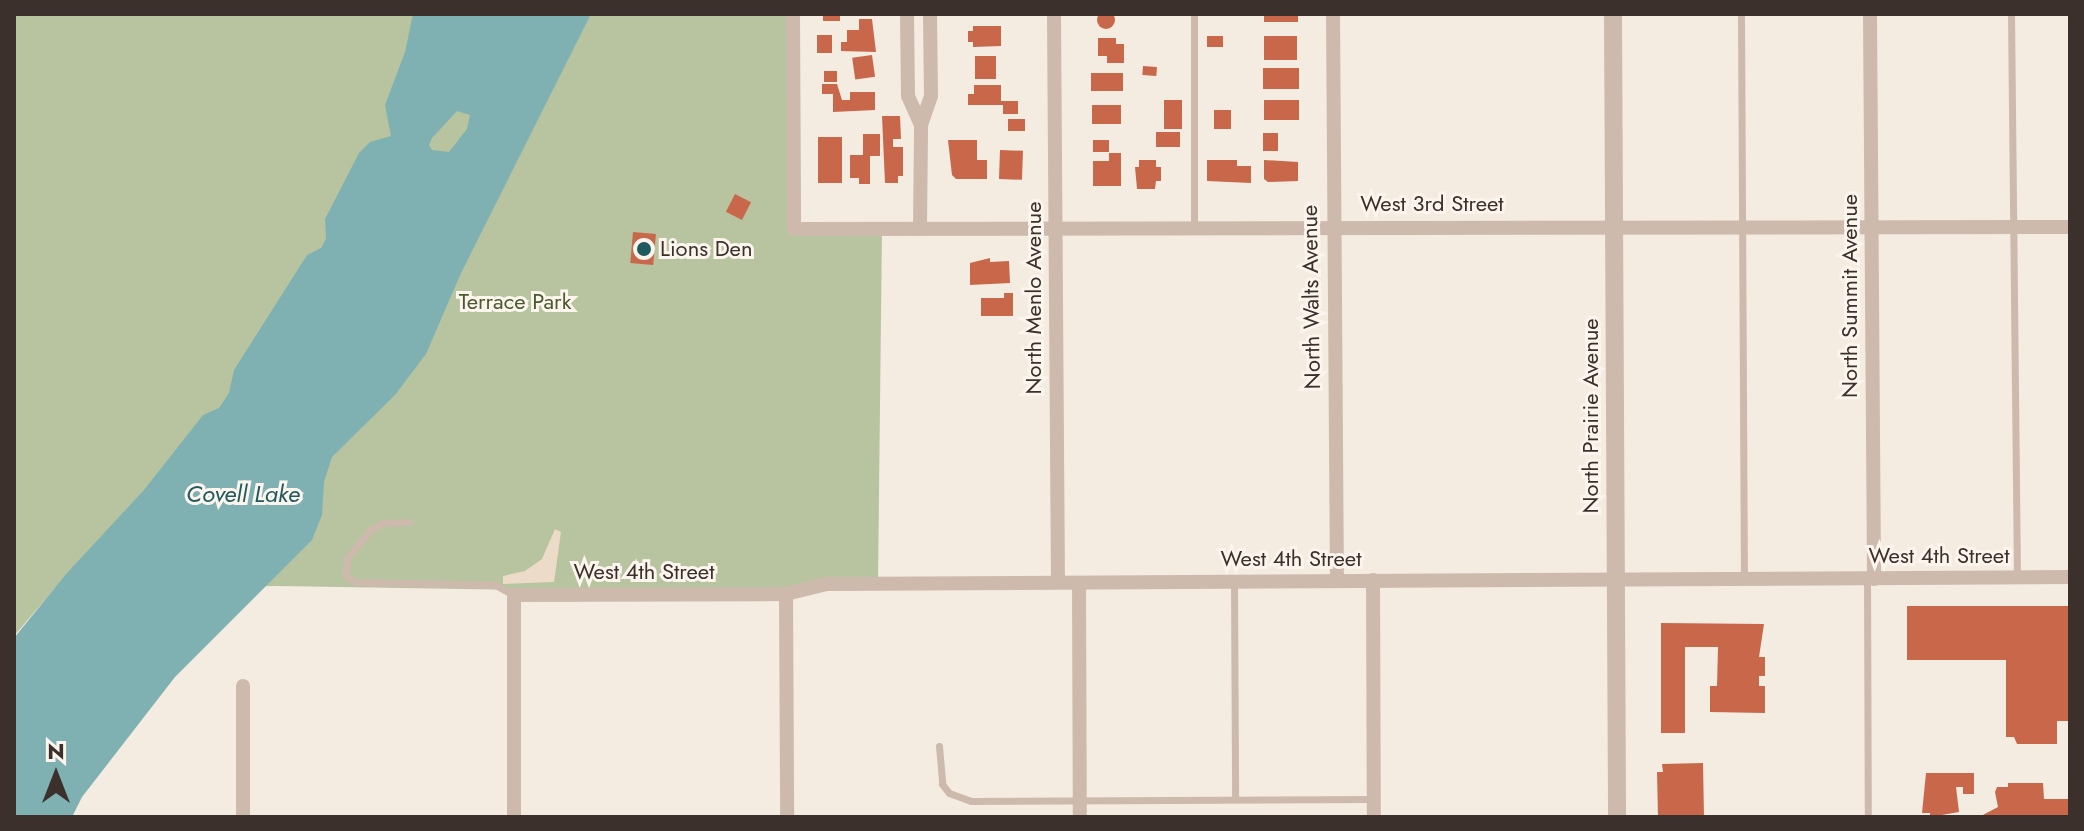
<!DOCTYPE html>
<html>
<head>
<meta charset="utf-8">
<style>
	body { margin:0 }
	#map { position:relative; width:2084px; height:831px; overflow:hidden; background:#f4ebe1; font-family:Jost,sans-serif }
	div>[style] { position:absolute }
	.green>* { inset:0; background:#b8c4a0 }
	.plaza>* { inset:0; background:#ecdbc8 }
	.water>* { inset:0; background:#7fb0b2 }
	.building>* { inset:0; background:#c8674a; transform-origin:0 0 }
	.round { border-radius:50% }
	.service>* { height:7px; margin:-3.5px; padding:0 3.5px; transform-origin:3.5px; border-radius:3.5px; background:#cdbaac }
	.minor>* { height:14px; margin:-7px; padding:0 7px; transform-origin:7px; border-radius:7px; background:#cdbaac }
	.tertiary>* { height:18px; margin:-9px; padding:0 9px; transform-origin:9px; border-radius:9px; background:#cdbaac }
	.dots>* { width:22px; height:22px; translate:-50% -50%; box-sizing:border-box; border:4px solid #fbf5ee; border-radius:50% }
	span { translate:-50% -50%; white-space:nowrap; text-align:center; line-height:1.15; -webkit-text-stroke:6px #fbf5ee; paint-order:stroke }
	.street-label { font-size:22px; color:#3b302b }
	.poi-label { font-size:22px; color:#3b302b }
	.left { translate:0 -50%; text-align:left }
	.park-label { font-size:22px; color:#4a5a2e }
	.water-label { font-size:24px; color:#1f5a5e; font-style:italic }
	.frame { position:absolute; inset:0; border:16px solid #3b302b; pointer-events:none }
	.north { position:absolute; left:16px; top:735px; width:80px; height:80px; -webkit-text-stroke:6px #fbf5ee; paint-order:stroke; rotate:0deg; font-size:22px; font-weight:700; line-height:32px; text-align:center; color:#3b302b }
	.north::after { content:''; display:block; margin:auto; width:28px; height:36px; background:#3b302b; clip-path:polygon(50% 0,100% 100%,50% 72%,0 100%) }
</style>
</head>
<body>
<div id="map">
	<div class="green">
		<div style="clip-path:polygon(14px 14px,793px 14px,794px 228px,882px 228px,878px 584px,786px 594px,278px 586px,55px 588px,14px 636px)"></div>
	</div>
	<div class="plaza">
		<div style="clip-path:polygon(555px 529px,561px 532px,554px 582px,503px 584px,503px 576px,525px 571px,542px 559px)"></div>
	</div>
	<div class="water">
		<div style="clip-path:polygon(evenodd,413px 14px,591px 14px,461px 273px,426px 354px,395px 395px,332px 457px,324px 482px,322px 515px,312px 540px,175px 677px,82px 797px,72px 817px,14px 817px,14px 638px,67px 573px,144px 490px,203px 415px,219px 408px,229px 393px,234px 370px,307px 255px,321px 248px,326px 239px,325px 219px,359px 153px,370px 142px,391px 136px,385px 105px,405px 52px,413px 14px,457px 111px,470px 115px,467px 129px,449px 152px,432px 150px,429px 145px,432px 138px,457px 111px)"></div>
	</div>
	<div class="building">
		<div class="round" style="left:1097px;top:11px;width:18px;height:18px"></div>
		<div style="left:823px;top:14px;width:17px;height:7px"></div>
		<div style="left:1264px;top:14px;width:34px;height:8px"></div>
		<div style="clip-path:polygon(859px 19px,872px 19px,876px 52px,841px 51px,841px 42px,847px 42px,847px 30px,859px 30px)"></div>
		<div style="clip-path:polygon(973px 26px,1001px 26px,1001px 46px,973px 47px,973px 42px,968px 42px,968px 31px,973px 31px)"></div>
		<div style="left:817px;top:35px;width:15px;height:18px"></div>
		<div style="left:1207px;top:36px;width:16px;height:11px"></div>
		<div style="left:1264px;top:36px;width:33px;height:24px"></div>
		<div style="clip-path:polygon(1098px 38px,1116px 38px,1116px 44px,1124px 44px,1124px 63px,1107px 63px,1107px 56px,1098px 56px)"></div>
		<div style="left:872px;top:55px;width:22px;height:20px;rotate:82deg"></div>
		<div style="left:975px;top:56px;width:21px;height:23px"></div>
		<div style="left:1143px;top:66px;width:14px;height:9px;rotate:4deg"></div>
		<div style="left:1263px;top:68px;width:36px;height:21px"></div>
		<div style="left:824px;top:71px;width:13px;height:11px"></div>
		<div style="left:1091px;top:73px;width:32px;height:18px"></div>
		<div style="clip-path:polygon(822px 84px,837px 84px,842px 100px,850px 100px,850px 92px,875px 92px,875px 110px,833px 112px,833px 94px,822px 94px)"></div>
		<div style="clip-path:polygon(974px 85px,1001px 85px,1001px 101px,1018px 101px,1018px 114px,1003px 114px,1003px 105px,968px 105px,968px 94px,974px 94px)"></div>
		<div style="left:1164px;top:100px;width:18px;height:29px"></div>
		<div style="left:1264px;top:100px;width:35px;height:20px"></div>
		<div style="left:1092px;top:105px;width:29px;height:19px"></div>
		<div style="left:1214px;top:110px;width:17px;height:19px"></div>
		<div style="clip-path:polygon(882px 116px,900px 116px,901px 139px,893px 139px,893px 147px,903px 147px,903px 176px,898px 176px,898px 183px,885px 183px)"></div>
		<div style="left:1008px;top:119px;width:17px;height:12px"></div>
		<div style="left:1156px;top:132px;width:24px;height:15px"></div>
		<div style="left:1263px;top:133px;width:15px;height:18px"></div>
		<div style="clip-path:polygon(863px 134px,880px 134px,880px 156px,870px 156px,870px 184px,859px 184px,859px 178px,850px 178px,850px 155px,863px 155px)"></div>
		<div style="left:818px;top:137px;width:24px;height:46px"></div>
		<div style="clip-path:polygon(948px 140px,977px 140px,977px 160px,987px 160px,987px 179px,956px 179px,952px 175px)"></div>
		<div style="left:1093px;top:140px;width:16px;height:12px"></div>
		<div style="left:1000px;top:150px;width:23px;height:29px;rotate:2deg"></div>
		<div style="clip-path:polygon(1109px 153px,1121px 153px,1121px 186px,1093px 186px,1093px 161px,1109px 161px)"></div>
		<div style="clip-path:polygon(1139px 160px,1156px 160px,1156px 167px,1161px 167px,1161px 181px,1156px 181px,1155px 189px,1137px 189px,1135px 167px,1139px 167px)"></div>
		<div style="clip-path:polygon(1207px 160px,1237px 160px,1237px 166px,1251px 166px,1251px 183px,1207px 181px)"></div>
		<div style="clip-path:polygon(1264px 160px,1298px 162px,1298px 181px,1268px 182px,1264px 179px)"></div>
		<div style="left:735px;top:194px;width:18px;height:20px;rotate:27deg"></div>
		<div style="left:633px;top:232px;width:23px;height:31px;rotate:5deg"></div>
		<div style="clip-path:polygon(990px 258px,990px 262px,1009px 261px,1010px 283px,970px 285px,970px 263px)"></div>
		<div style="clip-path:polygon(1004px 293px,1013px 293px,1013px 316px,981px 316px,981px 298px,1004px 298px)"></div>
		<div style="clip-path:polygon(1907px 606px,2070px 606px,2070px 721px,2057px 721px,2057px 744px,2017px 744px,2014px 737px,2006px 737px,2006px 660px,1907px 660px)"></div>
		<div style="clip-path:polygon(1661px 623px,1764px 624px,1759px 657px,1765px 657px,1765px 676px,1759px 676px,1759px 686px,1765px 686px,1765px 713px,1710px 712px,1710px 686px,1717px 686px,1718px 647px,1685px 647px,1685px 733px,1661px 733px)"></div>
		<div style="clip-path:polygon(1703px 763px,1704px 817px,1658px 817px,1657px 772px,1663px 772px,1662px 764px)"></div>
		<div style="clip-path:polygon(1926px 773px,1974px 773px,1974px 794px,1963px 794px,1963px 787px,1956px 787px,1959px 812px,1930px 817px,1930px 813px,1922px 813px)"></div>
		<div style="clip-path:polygon(2008px 783px,2043px 783px,2044px 799px,2070px 799px,2070px 817px,1979px 817px,1998px 807px,1995px 792px,1997px 787px,2008px 787px)"></div>
	</div>
	<div class="service">
		<div style="left:1194px;top:14px;width:213px;rotate:90deg"></div>
		<div style="left:1741px;top:14px;width:566px;rotate:89.7deg"></div>
		<div style="left:2011px;top:14px;width:564px;rotate:89.39deg"></div>
		<div style="left:409px;top:522px;width:26px;rotate:178deg"></div>
		<div style="left:383px;top:523px;width:15px;rotate:152deg"></div>
		<div style="left:370px;top:530px;width:36px;rotate:129deg"></div>
		<div style="left:347px;top:558px;width:18px;rotate:93deg"></div>
		<div style="left:346px;top:576px;width:12px;rotate:31deg"></div>
		<div style="left:356px;top:582px;width:139px;rotate:1.2deg"></div>
		<div style="left:495px;top:585px;width:21px;rotate:28deg"></div>
		<div style="left:1867px;top:579px;width:238px;rotate:89.8deg"></div>
		<div style="left:1234px;top:581px;width:217px;rotate:89.7deg"></div>
		<div style="left:939px;top:746px;width:38px;rotate:85deg"></div>
		<div style="left:942px;top:784px;width:11px;rotate:52deg"></div>
		<div style="left:949px;top:793px;width:23px;rotate:20deg"></div>
		<div style="left:971px;top:801px;width:403px;rotate:-0.3deg"></div>
	</div>
	<div class="minor">
		<div style="left:793px;top:14px;width:215px;rotate:89.7deg"></div>
		<div style="left:794px;top:229px;width:1276px;rotate:-0.09deg"></div>
		<div style="left:907px;top:14px;width:82px;rotate:89.3deg"></div>
		<div style="left:908px;top:96px;width:32px;rotate:66deg"></div>
		<div style="left:1054px;top:14px;width:568px;rotate:89.6deg"></div>
		<div style="left:1333px;top:14px;width:566px;rotate:89.6deg"></div>
		<div style="left:1870px;top:14px;width:565px;rotate:89.59deg"></div>
		<div style="left:920px;top:228px;width:103px;rotate:-89.4deg"></div>
		<div style="left:921px;top:125px;width:31px;rotate:-71deg"></div>
		<div style="left:931px;top:96px;width:82px;rotate:-90.7deg"></div>
		<div style="left:1373px;top:580px;width:237px;rotate:89.8deg"></div>
		<div style="left:1079px;top:583px;width:234px;rotate:89.8deg"></div>
		<div style="left:786px;top:594px;width:223px;rotate:89.7deg"></div>
		<div style="left:243px;top:686px;width:131px;rotate:90deg"></div>
		<div style="left:514px;top:817px;width:222px;rotate:-90deg"></div>
		<div style="left:514px;top:595px;width:272px;rotate:-0.2deg"></div>
		<div style="left:786px;top:594px;width:42px;rotate:-13.7deg"></div>
		<div style="left:827px;top:584px;width:1243px;rotate:-0.32deg"></div>
	</div>
	<div class="tertiary">
		<div style="left:1613px;top:14px;width:803px;rotate:89.71deg"></div>
	</div>
	<div class="dots">
		<div style="left:644px;top:249px;background:#1f5a5e"></div>
	</div>
	<div class="street-label">
		<span style="left:1432px;top:204px">West 3rd Street</span>
		<span style="left:1850px;top:296px;rotate:-90deg">North Summit Avenue</span>
		<span style="left:1311px;top:297px;rotate:-91deg">North Walts Avenue</span>
		<span style="left:1034px;top:298px;rotate:-90deg">North Menlo Avenue</span>
		<span style="left:1591px;top:416px;rotate:-90deg">North Prairie Avenue</span>
		<span style="left:1939px;top:556px">West 4th Street</span>
		<span style="left:1291px;top:559px">West 4th Street</span>
		<span style="left:644px;top:572px">West 4th Street</span>
	</div>
	<div class="poi-label">
		<span class="left" style="left:660px;top:249px">Lions Den</span>
	</div>
	<div class="park-label">
		<span style="left:515px;top:302px">Terrace Park</span>
	</div>
	<div class="water-label">
		<span style="left:243px;top:494px">Covell Lake</span>
	</div>
	<div class="frame"></div>
	<div class="north">N</div>
</div>
</body>
</html>
